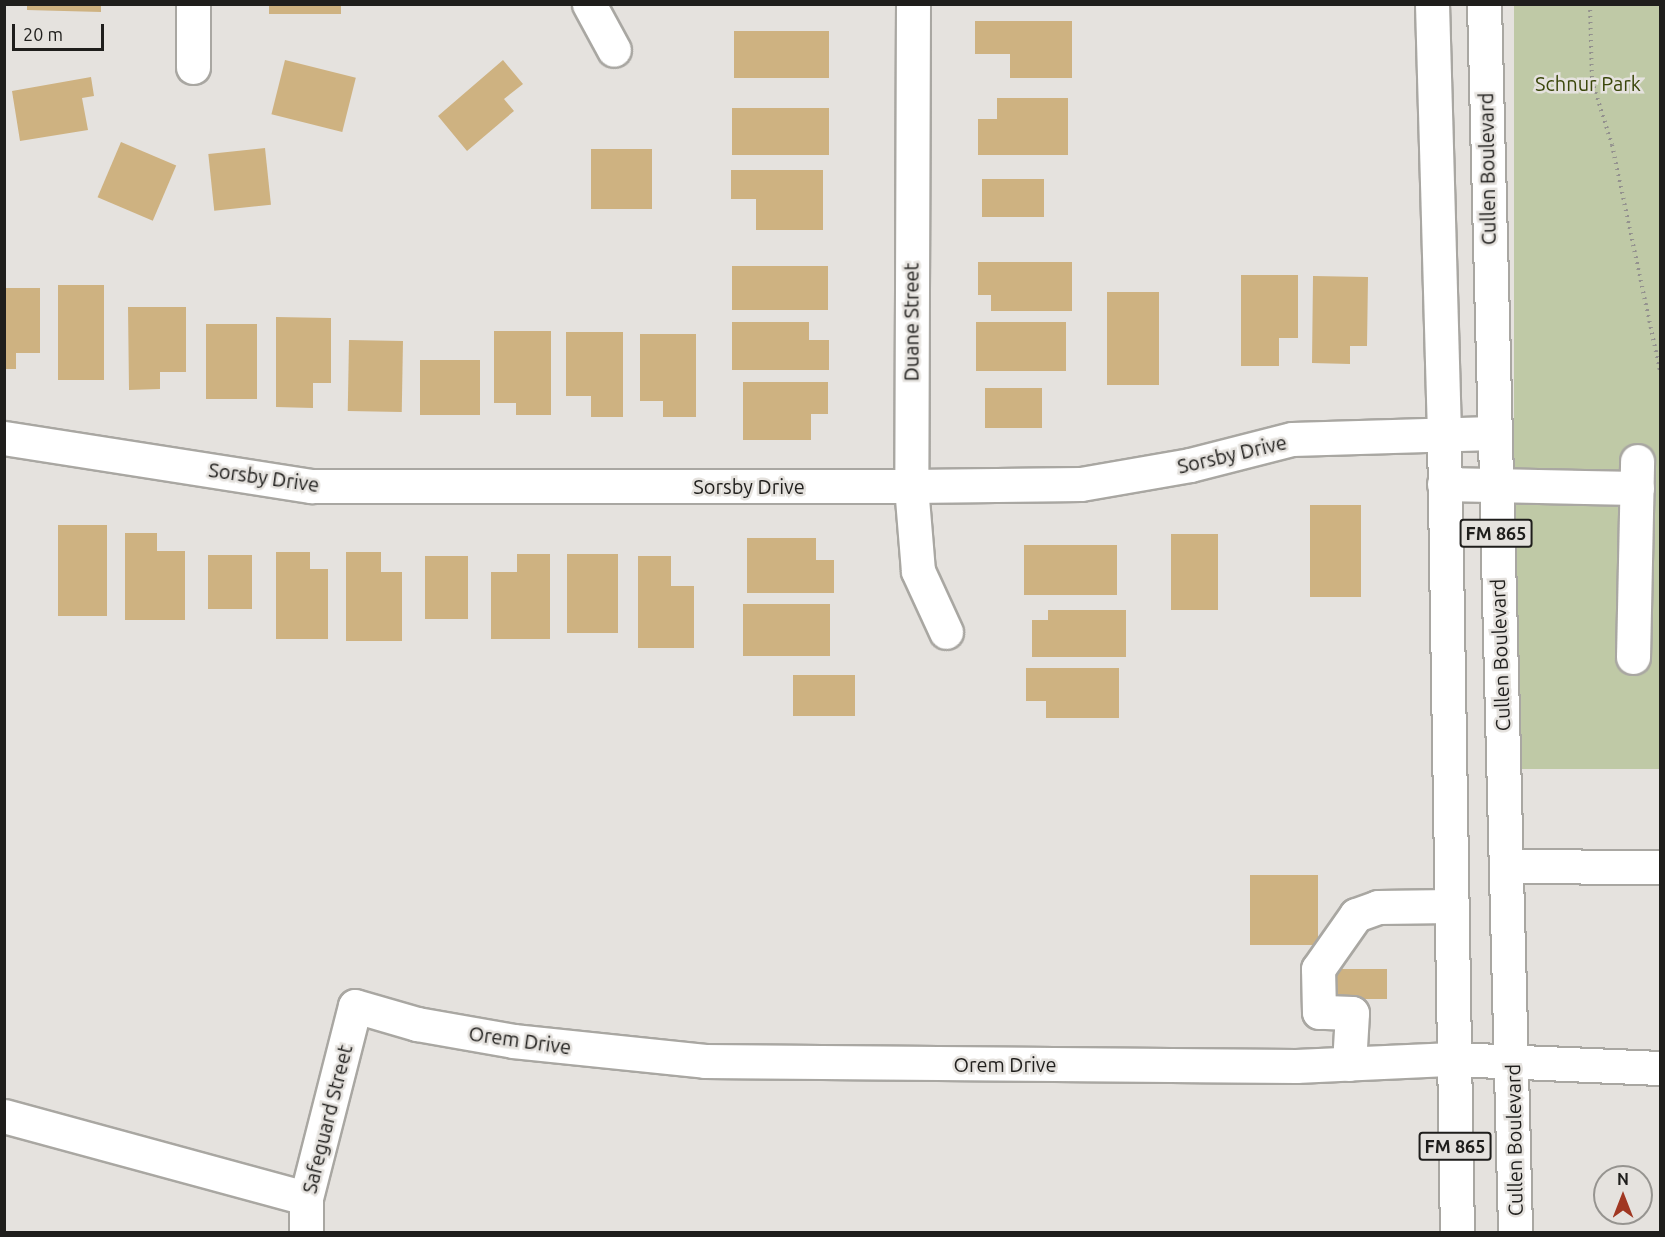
<!DOCTYPE html>
<html>
<head>
<meta charset="utf-8">
<style>
	body { margin:0 }
	#map { position:relative; width:1665px; height:1237px; overflow:hidden; background:#e5e2de; font-family:Ubuntu,sans-serif }
	div>[style] { position:absolute }
	.green>* { inset:0; background:#bfc9a6; transform-origin:0 0 }
	.building>* { inset:0; background:#ceb281; transform-origin:0 0 }
	.path>* { height:4px; margin-top:-2px; transform-origin:0; background:repeating-linear-gradient(90deg,#93918e 0 1.5px,transparent 0 6px) }
	.roads { filter:drop-shadow(2px 0 #a9a7a2) drop-shadow(-2px 0 #a9a7a2) drop-shadow(0 2px #a9a7a2) drop-shadow(0 -2px #a9a7a2) }
	.minor>* { height:33px; margin:-16.5px; padding:0 16.5px; transform-origin:16.5px; border-radius:16.5px; background:#fff }
	.major>* { height:33px; margin:-16.5px; padding:0 16.5px; transform-origin:16.5px; border-radius:16.5px; background:#fff }
	span { translate:-50% -50%; white-space:nowrap; text-align:center; line-height:1.15; -webkit-text-stroke:5px #e5e2de; paint-order:stroke }
	.shield-label span { padding:2px 4px; background:#e5e2de; border:2px solid; border-radius:4px; -webkit-text-stroke-width:0 }
	.shield-label { font-size:18px; color:#1f1e1c; font-weight:700 }
	.park-label { font-size:20px; color:#3a460a }
	.street-label { font-size:20px; color:#1f1e1c }
	.frame { position:absolute; inset:0; border:6px solid #1f1e1c; pointer-events:none }
	.north { position:absolute; left:1593px; top:1165px; width:60px; height:60px; box-sizing:border-box; background:#e5e2de; border:2px solid #969490; border-radius:50%; rotate:0deg; font-size:16px; font-weight:700; line-height:24px; text-align:center; color:#1f1e1c }
	.north::after { content:''; display:block; margin:auto; width:21px; height:27px; background:#a03722; clip-path:polygon(50% 0,100% 100%,50% 72%,0 100%) }
	.scale { position:absolute; left:12px; top:24px; width:92px; height:27px; box-sizing:border-box; border:3px solid #1f1e1c; border-top:0; padding-left:8px; font-size:18px; line-height:21px; white-space:nowrap; color:#1f1e1c; -webkit-text-stroke:4px #e5e2de; paint-order:stroke }
</style>
</head>
<body>
<div id="map">
	<div class="green">
		<div style="left:1514px;top:5px;width:146px;height:764px"></div>
	</div>
	<div class="building">
		<div style="left:269px;top:4px;width:72px;height:10px"></div>
		<div style="clip-path:polygon(27px 5px,101px 5px,101px 12px,27px 10px)"></div>
		<div style="clip-path:polygon(975px 21px,1072px 21px,1072px 78px,1010px 78px,1010px 54px,975px 54px)"></div>
		<div style="left:734px;top:31px;width:95px;height:47px"></div>
		<div style="left:285px;top:60px;width:73px;height:56px;rotate:14deg"></div>
		<div style="clip-path:polygon(503px 60px,523px 84px,504px 99px,514px 111px,467px 151px,438px 116px)"></div>
		<div style="clip-path:polygon(91px 77px,94px 96px,82px 98px,88px 130px,20px 141px,12px 91px)"></div>
		<div style="clip-path:polygon(997px 98px,1068px 98px,1068px 155px,978px 155px,978px 119px,997px 119px)"></div>
		<div style="left:732px;top:108px;width:97px;height:47px"></div>
		<div style="left:121px;top:142px;width:60px;height:60px;rotate:23deg"></div>
		<div style="left:265px;top:148px;width:57px;height:57px;rotate:84deg"></div>
		<div style="left:591px;top:149px;width:61px;height:60px"></div>
		<div style="clip-path:polygon(731px 170px,823px 170px,823px 230px,756px 230px,756px 199px,731px 199px)"></div>
		<div style="left:982px;top:179px;width:62px;height:38px"></div>
		<div style="clip-path:polygon(978px 262px,1072px 262px,1072px 311px,991px 311px,991px 295px,978px 295px)"></div>
		<div style="left:732px;top:266px;width:96px;height:44px"></div>
		<div style="clip-path:polygon(1241px 275px,1298px 275px,1298px 338px,1279px 338px,1279px 366px,1241px 366px)"></div>
		<div style="clip-path:polygon(1313px 276px,1368px 277px,1367px 346px,1350px 346px,1350px 364px,1312px 363px)"></div>
		<div style="left:58px;top:285px;width:46px;height:95px"></div>
		<div style="clip-path:polygon(4px 288px,40px 288px,40px 353px,16px 353px,16px 369px,4px 369px)"></div>
		<div style="left:1107px;top:292px;width:52px;height:93px"></div>
		<div style="clip-path:polygon(128px 307px,186px 307px,186px 372px,160px 372px,160px 389px,129px 390px)"></div>
		<div style="clip-path:polygon(276px 317px,331px 318px,331px 383px,313px 383px,313px 408px,276px 407px)"></div>
		<div style="clip-path:polygon(732px 322px,809px 322px,809px 340px,829px 340px,829px 370px,732px 370px)"></div>
		<div style="left:976px;top:322px;width:90px;height:49px"></div>
		<div style="left:206px;top:324px;width:51px;height:75px"></div>
		<div style="clip-path:polygon(494px 331px,551px 331px,551px 415px,516px 415px,516px 403px,494px 403px)"></div>
		<div style="clip-path:polygon(566px 332px,623px 332px,623px 417px,591px 417px,591px 396px,566px 396px)"></div>
		<div style="clip-path:polygon(640px 334px,696px 334px,696px 417px,663px 417px,663px 401px,640px 401px)"></div>
		<div style="left:349px;top:340px;width:54px;height:71px;rotate:1deg"></div>
		<div style="left:420px;top:360px;width:60px;height:55px"></div>
		<div style="clip-path:polygon(743px 382px,828px 382px,828px 414px,811px 414px,811px 440px,743px 440px)"></div>
		<div style="left:985px;top:388px;width:57px;height:40px"></div>
		<div style="left:1310px;top:505px;width:51px;height:92px"></div>
		<div style="left:58px;top:525px;width:49px;height:91px"></div>
		<div style="clip-path:polygon(125px 533px,157px 533px,157px 551px,185px 551px,185px 620px,125px 620px)"></div>
		<div style="left:1171px;top:534px;width:47px;height:76px"></div>
		<div style="clip-path:polygon(747px 538px,816px 538px,816px 560px,834px 560px,834px 593px,747px 593px)"></div>
		<div style="left:1024px;top:545px;width:93px;height:50px"></div>
		<div style="clip-path:polygon(276px 552px,310px 552px,310px 569px,328px 569px,328px 639px,276px 639px)"></div>
		<div style="clip-path:polygon(346px 552px,381px 552px,381px 572px,402px 572px,402px 641px,346px 641px)"></div>
		<div style="clip-path:polygon(517px 554px,550px 554px,550px 639px,491px 639px,491px 572px,517px 572px)"></div>
		<div style="left:567px;top:554px;width:51px;height:79px"></div>
		<div style="left:208px;top:555px;width:44px;height:54px"></div>
		<div style="left:425px;top:556px;width:43px;height:63px"></div>
		<div style="clip-path:polygon(638px 556px,671px 556px,671px 586px,694px 586px,694px 648px,638px 648px)"></div>
		<div style="left:743px;top:604px;width:87px;height:52px"></div>
		<div style="clip-path:polygon(1048px 610px,1126px 610px,1126px 657px,1032px 657px,1032px 620px,1048px 620px)"></div>
		<div style="clip-path:polygon(1026px 668px,1119px 668px,1119px 718px,1046px 718px,1046px 701px,1026px 701px)"></div>
		<div style="left:793px;top:675px;width:62px;height:41px"></div>
		<div style="left:1250px;top:875px;width:68px;height:70px"></div>
		<div style="left:1329px;top:969px;width:58px;height:30px"></div>
	</div>
	<div class="path">
		<div style="left:1590px;top:4px;width:77px;rotate:88.5deg"></div>
		<div style="left:1592px;top:81px;width:67px;rotate:72.6deg"></div>
		<div style="left:1612px;top:145px;width:231px;rotate:78deg"></div>
	</div>
	<div class="roads">
		<div class="minor">
			<div style="left:193px;top:4px;width:63px;rotate:90deg"></div>
			<div style="left:589px;top:4px;width:52px;rotate:61.5deg"></div>
			<div style="left:913px;top:4px;width:482px;rotate:90.2deg"></div>
			<div style="left:911px;top:486px;width:85px;rotate:85.3deg"></div>
			<div style="left:918px;top:571px;width:67px;rotate:65.3deg"></div>
			<div style="left:4px;top:438px;width:311px;rotate:8.9deg"></div>
			<div style="left:311px;top:486px;width:600px"></div>
			<div style="left:911px;top:486px;width:170px;rotate:-0.7deg"></div>
			<div style="left:1081px;top:484px;width:111px;rotate:-9.9deg"></div>
			<div style="left:1190px;top:465px;width:105px;rotate:-14.3deg"></div>
			<div style="left:1292px;top:439px;width:201px;rotate:-1.7deg"></div>
			<div style="left:1444px;top:484px;width:193px;rotate:1.2deg"></div>
			<div style="left:1633px;top:657px;width:196px;rotate:-88.8deg"></div>
			<div style="left:1508px;top:866px;width:152px;rotate:0.4deg"></div>
			<div style="left:1349px;top:1064px;width:51px;rotate:-86.6deg"></div>
			<div style="left:1352px;top:1013px;width:33px;rotate:-178deg"></div>
			<div style="left:1319px;top:1012px;width:43px;rotate:-91.3deg"></div>
			<div style="left:1318px;top:969px;width:66px;rotate:-54.9deg"></div>
			<div style="left:1356px;top:915px;width:23px;rotate:-20deg"></div>
			<div style="left:1378px;top:907px;width:73px;rotate:-0.8deg"></div>
			<div style="left:4px;top:1116px;width:313px;rotate:15.2deg"></div>
			<div style="left:306px;top:1232px;width:34px;rotate:-90deg"></div>
			<div style="left:306px;top:1198px;width:198px;rotate:-75.7deg"></div>
			<div style="left:355px;top:1006px;width:65px;rotate:16.2deg"></div>
			<div style="left:417px;top:1024px;width:97px;rotate:10deg"></div>
			<div style="left:513px;top:1041px;width:193px;rotate:5.9deg"></div>
			<div style="left:705px;top:1061px;width:591px;rotate:0.48deg"></div>
			<div style="left:1296px;top:1066px;width:157px;rotate:-2.6deg"></div>
		</div>
		<div class="major">
			<div style="left:1432px;top:4px;width:431px;rotate:88.4deg"></div>
			<div style="left:1444px;top:435px;width:797px;rotate:89.07deg"></div>
			<div style="left:1484px;top:4px;width:1228px;rotate:88.55deg"></div>
			<div style="left:1453px;top:1059px;width:207px;rotate:2.5deg"></div>
		</div>
	</div>
	<div class="shield-label">
		<span style="left:1496px;top:533px">FM 865</span>
		<span style="left:1455px;top:1146px">FM 865</span>
	</div>
	<div class="park-label">
		<span style="left:1588px;top:83px">Schnur Park</span>
	</div>
	<div class="street-label">
		<span style="left:1487px;top:169px;rotate:-91deg">Cullen Boulevard</span>
		<span style="left:911px;top:322px;rotate:-90deg">Duane Street</span>
		<span style="left:1232px;top:454px;rotate:-13deg">Sorsby Drive</span>
		<span style="left:264px;top:477px;rotate:8deg">Sorsby Drive</span>
		<span style="left:749px;top:486px">Sorsby Drive</span>
		<span style="left:1500px;top:655px;rotate:-92deg">Cullen Boulevard</span>
		<span style="left:520px;top:1040px;rotate:8deg">Orem Drive</span>
		<span style="left:1005px;top:1064px">Orem Drive</span>
		<span style="left:327px;top:1119px;rotate:-76deg">Safeguard Street</span>
		<span style="left:1514px;top:1140px;rotate:-91deg">Cullen Boulevard</span>
	</div>
	<div class="frame"></div>
	<div class="north">N</div>
	<div class="scale">20 m</div>
</div>
</body>
</html>
